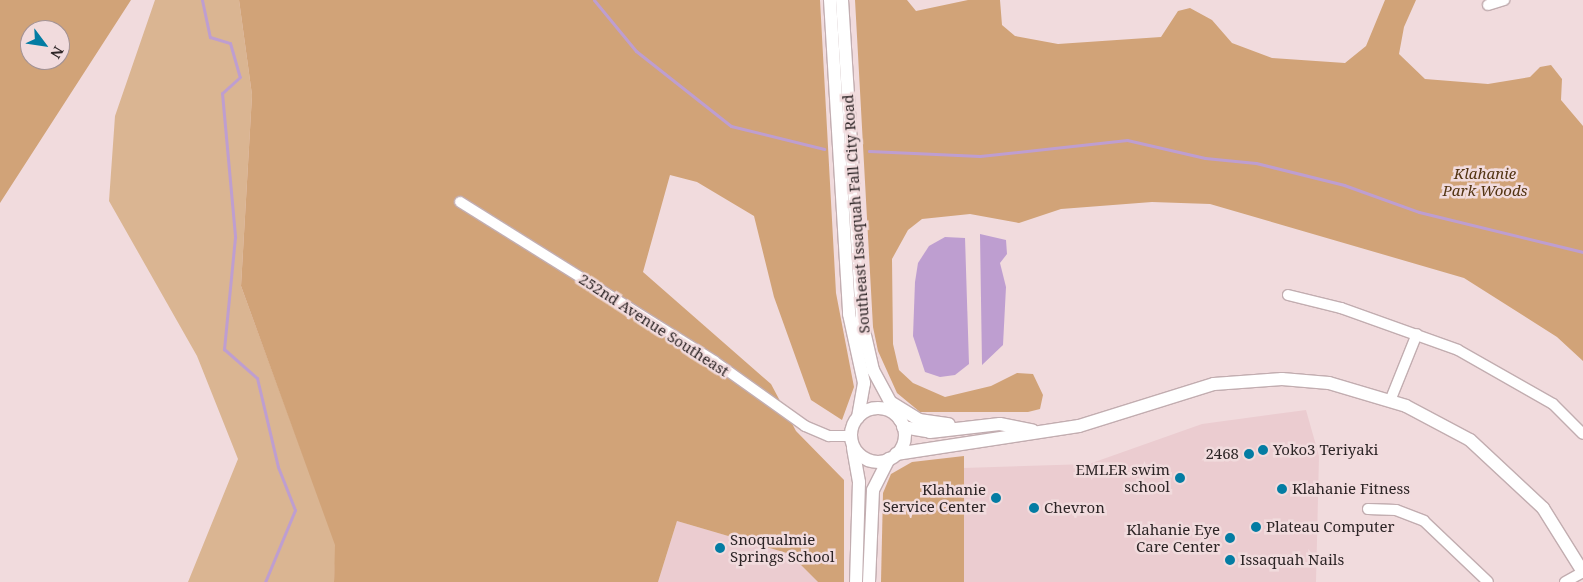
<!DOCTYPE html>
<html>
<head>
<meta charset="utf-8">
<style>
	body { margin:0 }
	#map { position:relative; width:1583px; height:582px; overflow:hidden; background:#f1dbdd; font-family:"Noto Serif",serif }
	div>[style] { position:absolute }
	.built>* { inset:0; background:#ebccd0 }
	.green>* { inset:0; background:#dab592 }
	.forest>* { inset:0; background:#d1a378 }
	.water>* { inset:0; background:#be9ed0 }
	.stream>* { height:3px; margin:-1.5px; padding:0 1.5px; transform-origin:1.5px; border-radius:1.5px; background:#be9ed0 }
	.roads { filter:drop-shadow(1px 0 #c2adb0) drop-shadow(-1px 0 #c2adb0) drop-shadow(0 1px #c2adb0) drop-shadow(0 -1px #c2adb0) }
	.minor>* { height:10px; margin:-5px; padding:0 5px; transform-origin:5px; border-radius:5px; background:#fff }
	.tertiary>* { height:12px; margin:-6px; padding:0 6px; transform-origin:6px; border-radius:6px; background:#fff }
	.tertiary>.ring { margin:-6px; padding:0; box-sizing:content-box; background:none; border:12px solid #fff; border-radius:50% }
	.dots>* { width:14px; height:14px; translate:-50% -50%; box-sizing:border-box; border:2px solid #f1dbdd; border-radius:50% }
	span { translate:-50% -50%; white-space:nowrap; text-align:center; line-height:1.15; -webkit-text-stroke:5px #f1dbdd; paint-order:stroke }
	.park-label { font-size:15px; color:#533412; font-style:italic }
	.street-label { font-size:15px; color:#2d2526 }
	.poi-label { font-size:15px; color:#2d2526 }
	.left { translate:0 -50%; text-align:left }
	.right { translate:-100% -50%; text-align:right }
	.north { position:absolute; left:20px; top:20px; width:50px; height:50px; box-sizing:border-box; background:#f1dbdd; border:1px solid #a39294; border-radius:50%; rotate:121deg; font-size:14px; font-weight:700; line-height:20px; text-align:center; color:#2d2526 }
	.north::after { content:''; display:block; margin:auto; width:18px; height:22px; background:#037ca3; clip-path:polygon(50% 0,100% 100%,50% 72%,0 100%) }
</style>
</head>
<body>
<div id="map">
	<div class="built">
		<div style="clip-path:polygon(1306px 410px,1319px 456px,1316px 582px,964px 582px,963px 468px,1089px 464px,1202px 424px)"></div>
		<div style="clip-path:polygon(677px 521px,790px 554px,818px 582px,658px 582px)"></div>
	</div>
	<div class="green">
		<div style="clip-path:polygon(155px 0,239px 0,252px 95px,241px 286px,336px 545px,334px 582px,188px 582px,238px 459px,197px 356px,109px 201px,115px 116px)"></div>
	</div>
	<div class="forest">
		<div style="clip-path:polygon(evenodd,0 0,131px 0,0 203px,0 0,30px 30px,60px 30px,60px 60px,30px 60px,30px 30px)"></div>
		<div style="clip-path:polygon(239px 0,820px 0,836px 293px,854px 387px,842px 420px,811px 400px,774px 297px,754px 216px,697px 182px,670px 175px,643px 272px,771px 384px,796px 431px,844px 480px,844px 582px,818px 582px,790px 554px,677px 521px,658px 582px,334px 582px,335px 545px,241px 286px,252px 95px)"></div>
		<div style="clip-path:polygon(855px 0,907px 0,916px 11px,968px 0,1000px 0,1002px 25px,1015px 36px,1058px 44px,1161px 37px,1178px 11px,1190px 8px,1212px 20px,1232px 43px,1272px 58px,1345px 63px,1366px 46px,1385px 0,1416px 0,1404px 27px,1399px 54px,1425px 79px,1488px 84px,1530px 77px,1540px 67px,1551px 65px,1562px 79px,1561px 100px,1583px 126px,1583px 361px,1557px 337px,1464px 278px,1210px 204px,1152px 202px,1061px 209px,1019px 223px,970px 214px,922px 219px,908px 230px,892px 259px,893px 344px,899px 370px,913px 383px,945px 397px,991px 386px,1017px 373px,1033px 374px,1043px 395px,1040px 409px,1028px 412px,920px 412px,897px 393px,878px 351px,873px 327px)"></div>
		<div style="clip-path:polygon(964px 456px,964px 582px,881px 582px,883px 493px,891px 474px,912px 462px)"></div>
	</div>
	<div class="water">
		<div style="clip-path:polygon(980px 234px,1006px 240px,1007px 254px,1000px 263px,1006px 287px,1003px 345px,982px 365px)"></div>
		<div style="clip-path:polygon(945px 237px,965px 238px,969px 364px,955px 375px,940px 377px,925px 372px,913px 336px,915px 282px,918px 263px,929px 246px)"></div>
	</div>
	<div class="stream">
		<div style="left:202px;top:0;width:38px;rotate:78deg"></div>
		<div style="left:210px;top:37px;width:21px;rotate:17deg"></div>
		<div style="left:230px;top:43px;width:35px;rotate:74deg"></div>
		<div style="left:240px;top:77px;width:24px;rotate:138deg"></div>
		<div style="left:222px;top:93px;width:145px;rotate:84.8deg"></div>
		<div style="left:235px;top:237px;width:113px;rotate:95.6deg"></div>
		<div style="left:224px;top:349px;width:44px;rotate:41.3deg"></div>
		<div style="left:257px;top:378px;width:91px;rotate:76.7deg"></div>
		<div style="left:278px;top:467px;width:46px;rotate:68.4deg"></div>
		<div style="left:295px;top:510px;width:78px;rotate:112.6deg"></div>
		<div style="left:594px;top:0;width:66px;rotate:50.5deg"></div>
		<div style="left:636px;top:51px;width:121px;rotate:38.3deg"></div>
		<div style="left:731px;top:126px;width:96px;rotate:13.9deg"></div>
		<div style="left:869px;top:151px;width:111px;rotate:2.6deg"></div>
		<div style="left:980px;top:156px;width:148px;rotate:-6.2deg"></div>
		<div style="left:1127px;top:140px;width:80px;rotate:13deg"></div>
		<div style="left:1205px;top:158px;width:51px;rotate:5.6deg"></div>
		<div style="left:1256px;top:163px;width:91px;rotate:14deg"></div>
		<div style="left:1344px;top:185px;width:80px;rotate:19.8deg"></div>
		<div style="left:1419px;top:212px;width:169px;rotate:13.7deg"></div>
	</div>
	<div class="roads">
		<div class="minor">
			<div style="left:1488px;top:5px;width:17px;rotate:-17deg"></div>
			<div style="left:460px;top:202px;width:300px;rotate:32deg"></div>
			<div style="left:714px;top:361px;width:112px;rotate:35.5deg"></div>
			<div style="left:805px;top:426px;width:26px;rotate:23deg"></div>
			<div style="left:829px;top:436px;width:22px"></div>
			<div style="left:1288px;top:295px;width:55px;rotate:13.8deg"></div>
			<div style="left:1341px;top:308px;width:124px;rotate:19.7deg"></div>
			<div style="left:1458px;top:350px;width:109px;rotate:29.6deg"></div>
			<div style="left:1553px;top:404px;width:42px;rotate:45deg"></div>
			<div style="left:1390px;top:401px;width:72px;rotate:-68.1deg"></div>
			<div style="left:1368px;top:509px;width:28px;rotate:2deg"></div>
			<div style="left:1396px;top:510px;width:30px;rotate:21deg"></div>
			<div style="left:1424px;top:521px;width:88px;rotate:43.6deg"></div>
			<div style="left:1565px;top:582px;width:21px;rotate:-29deg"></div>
		</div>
		<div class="tertiary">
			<div style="left:830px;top:0;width:315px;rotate:86.5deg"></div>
			<div style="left:849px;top:314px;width:71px;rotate:77.7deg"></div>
			<div style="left:864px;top:383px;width:35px;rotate:100deg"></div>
			<div style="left:842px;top:0;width:323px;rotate:86.4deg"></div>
			<div style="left:862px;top:322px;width:49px;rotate:77.1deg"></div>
			<div style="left:873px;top:370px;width:57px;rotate:61.6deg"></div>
			<div style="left:892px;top:403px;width:32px;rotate:32deg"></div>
			<div style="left:919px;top:420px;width:30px;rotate:8deg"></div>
			<div class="ring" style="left:851px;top:408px;width:42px;height:42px"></div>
			<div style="left:903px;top:427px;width:27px;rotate:10deg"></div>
			<div style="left:930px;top:432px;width:70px;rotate:-6.5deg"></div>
			<div style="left:1000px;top:424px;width:33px;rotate:11deg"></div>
			<div style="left:853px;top:448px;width:35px;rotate:80deg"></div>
			<div style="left:859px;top:482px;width:100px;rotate:91.7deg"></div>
			<div style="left:896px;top:454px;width:185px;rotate:-8.7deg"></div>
			<div style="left:1079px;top:426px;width:141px;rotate:-17.3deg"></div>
			<div style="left:1214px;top:384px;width:68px;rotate:-4.2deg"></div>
			<div style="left:1282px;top:379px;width:47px;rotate:4.9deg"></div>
			<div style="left:1329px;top:383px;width:80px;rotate:16.6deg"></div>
			<div style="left:1406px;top:406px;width:72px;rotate:28deg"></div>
			<div style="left:1470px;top:440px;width:100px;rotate:43deg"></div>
			<div style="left:1543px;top:508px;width:75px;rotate:58deg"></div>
			<div style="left:869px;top:582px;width:92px;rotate:-87.5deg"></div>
			<div style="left:873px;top:490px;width:35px;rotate:-63deg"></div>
		</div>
	</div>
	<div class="dots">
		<div style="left:1263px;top:450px;background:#037ca3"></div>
		<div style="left:1249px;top:454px;background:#037ca3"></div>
		<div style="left:1180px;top:478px;background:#037ca3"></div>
		<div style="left:1282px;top:489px;background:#037ca3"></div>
		<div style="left:996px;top:498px;background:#037ca3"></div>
		<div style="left:1034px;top:508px;background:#037ca3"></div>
		<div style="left:1256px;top:527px;background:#037ca3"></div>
		<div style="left:1230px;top:538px;background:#037ca3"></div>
		<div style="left:720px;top:548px;background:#037ca3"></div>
		<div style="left:1230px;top:560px;background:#037ca3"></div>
	</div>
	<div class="park-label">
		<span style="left:1485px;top:182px">Klahanie<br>Park Woods</span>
	</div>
	<div class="street-label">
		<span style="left:856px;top:214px;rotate:-94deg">Southeast Issaquah Fall City Road</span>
		<span style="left:654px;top:325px;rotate:33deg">252nd Avenue Southeast</span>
	</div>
	<div class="poi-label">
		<span class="left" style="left:1273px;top:450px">Yoko3 Teriyaki</span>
		<span class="right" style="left:1239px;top:454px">2468</span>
		<span class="right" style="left:1170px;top:478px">EMLER swim<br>school</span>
		<span class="right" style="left:986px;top:498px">Klahanie<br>Service Center</span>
		<span class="left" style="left:1292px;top:489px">Klahanie Fitness</span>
		<span class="left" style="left:1044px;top:508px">Chevron</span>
		<span class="left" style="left:1266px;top:527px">Plateau Computer</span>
		<span class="right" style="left:1220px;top:538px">Klahanie Eye<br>Care Center</span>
		<span class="left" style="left:730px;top:548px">Snoqualmie<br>Springs School</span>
		<span class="left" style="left:1240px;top:560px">Issaquah Nails</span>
	</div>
	<div class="north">N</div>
</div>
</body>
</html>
